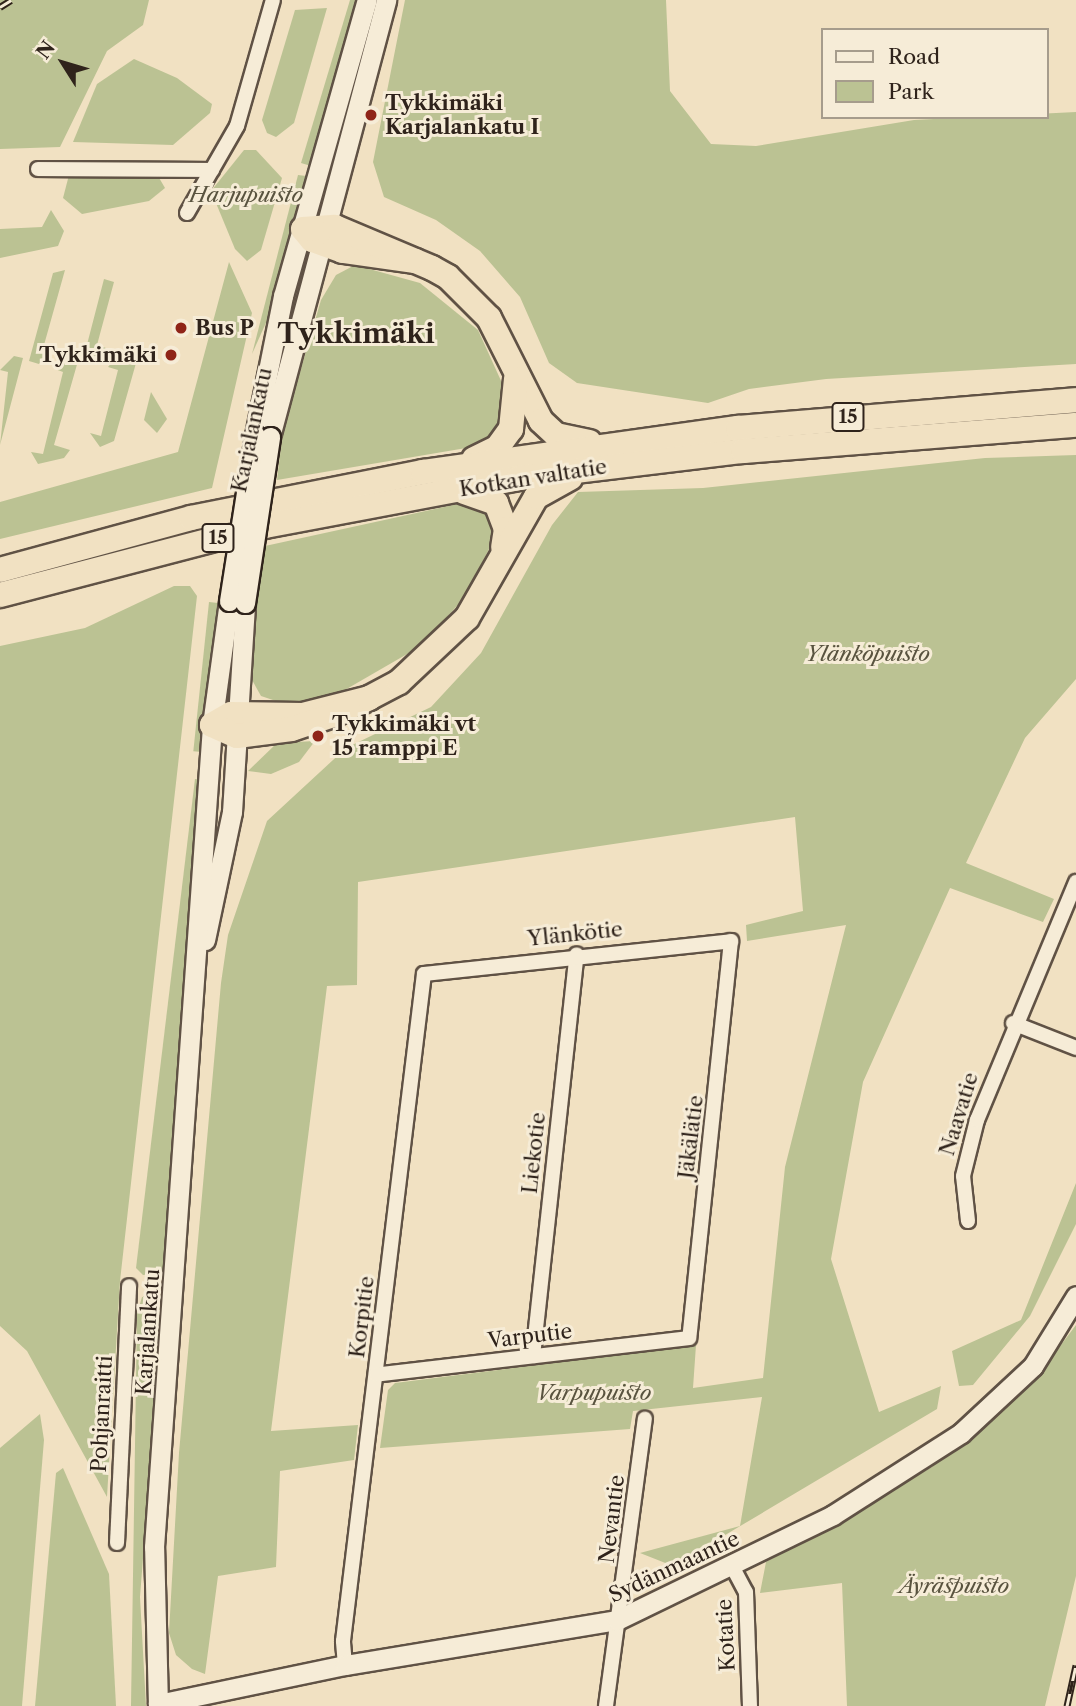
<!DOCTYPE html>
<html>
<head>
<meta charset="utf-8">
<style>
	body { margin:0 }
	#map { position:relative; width:1076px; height:1706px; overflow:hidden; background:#f1e1c2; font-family:"Libre Caslon Text",serif }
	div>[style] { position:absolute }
	.green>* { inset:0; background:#bbc293; transform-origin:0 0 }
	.roads { filter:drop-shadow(2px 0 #605245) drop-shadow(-2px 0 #605245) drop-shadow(0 2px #605245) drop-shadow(0 -2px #605245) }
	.street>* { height:14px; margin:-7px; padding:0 7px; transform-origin:7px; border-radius:7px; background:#f6ecd7 }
	.secondary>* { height:19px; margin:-9.5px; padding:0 9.5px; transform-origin:9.5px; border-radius:9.5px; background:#f6ecd7 }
	.highway>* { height:24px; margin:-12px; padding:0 12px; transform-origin:12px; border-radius:12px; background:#f1e1c2 }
	.rail>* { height:7px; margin-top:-3.5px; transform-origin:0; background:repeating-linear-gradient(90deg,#f6ecd7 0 13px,#2f231b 0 26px); box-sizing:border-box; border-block:2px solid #2f231b }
	.bridges { filter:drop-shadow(2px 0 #2f231b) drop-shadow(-2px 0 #2f231b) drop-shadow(0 2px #2f231b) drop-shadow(0 -2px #2f231b) }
	.secondary-bridge>* { height:19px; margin:-9.5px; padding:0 9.5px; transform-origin:9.5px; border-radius:9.5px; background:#f6ecd7 }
	.dots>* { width:19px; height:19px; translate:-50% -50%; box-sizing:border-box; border:4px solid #f6ecd7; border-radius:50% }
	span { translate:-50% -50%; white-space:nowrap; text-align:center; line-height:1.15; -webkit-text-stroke:6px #f6ecd7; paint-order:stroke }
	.shield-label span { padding:2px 5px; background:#f6ecd7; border:2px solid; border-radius:5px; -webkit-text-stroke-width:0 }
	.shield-label { font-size:19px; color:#2f231b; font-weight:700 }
	.poi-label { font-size:21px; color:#2f231b; font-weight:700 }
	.left { translate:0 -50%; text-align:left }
	.right { translate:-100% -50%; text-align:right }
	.park-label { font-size:21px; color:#59533f; font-style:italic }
	.street-label { font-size:21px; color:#2f231b }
	.district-label { font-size:28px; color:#2f231b; font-weight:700 }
	.legend { position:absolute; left:821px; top:28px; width:228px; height:91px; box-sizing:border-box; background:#f6ecd7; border:2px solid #a69c8c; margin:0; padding:9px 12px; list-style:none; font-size:21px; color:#2f231b }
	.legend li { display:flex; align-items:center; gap:14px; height:35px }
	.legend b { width:35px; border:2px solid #a69c8c }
	.north { position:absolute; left:28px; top:28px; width:70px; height:70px; -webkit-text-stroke:5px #f6ecd7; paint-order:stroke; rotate:307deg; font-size:19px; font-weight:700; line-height:28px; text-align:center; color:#2f231b }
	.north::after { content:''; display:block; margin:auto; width:24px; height:32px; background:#2f231b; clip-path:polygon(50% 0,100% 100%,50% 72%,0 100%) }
</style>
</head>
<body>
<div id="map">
	<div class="green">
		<div style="clip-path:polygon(0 0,149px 0,143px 25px,107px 51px,60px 147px,0 149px)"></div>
		<div style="clip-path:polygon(350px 0,357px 0,346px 49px,311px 166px,301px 163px)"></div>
		<div style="clip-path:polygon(405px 0,666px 0,670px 91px,711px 144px,756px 146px,914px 120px,1076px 112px,1076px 364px,826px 379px,749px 389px,708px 403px,577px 383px,549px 363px,520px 297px,480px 251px,436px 220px,384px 197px,373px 162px)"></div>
		<div style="clip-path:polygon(327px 8px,294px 123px,276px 137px,267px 133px,262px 120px,295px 10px)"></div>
		<div style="clip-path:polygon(134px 59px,177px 78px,212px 104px,210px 113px,173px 145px,73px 142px,97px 84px)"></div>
		<div style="clip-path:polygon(244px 150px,256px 150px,282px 178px,261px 250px,247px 261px,235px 249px,211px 191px)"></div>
		<div style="clip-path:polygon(69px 175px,158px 176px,165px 188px,149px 201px,82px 214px,63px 198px)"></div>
		<div style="clip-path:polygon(298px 175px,306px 176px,269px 316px,252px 354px)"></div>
		<div style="clip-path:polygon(51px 210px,64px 231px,58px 246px,0 258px,0 229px,42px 227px)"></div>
		<div style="clip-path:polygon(229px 262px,252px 313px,212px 488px,0 539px,0 502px,178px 452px)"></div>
		<div style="clip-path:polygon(355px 265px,420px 283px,478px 330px,502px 383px,500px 425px,478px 446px,277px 480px,283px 430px,321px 300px,336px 275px)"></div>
		<div style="clip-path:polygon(65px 270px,44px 345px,51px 347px,39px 364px,29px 361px,53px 273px)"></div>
		<div style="clip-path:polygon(104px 279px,114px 282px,97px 345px,106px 348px,93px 363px,83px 360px)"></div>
		<div style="clip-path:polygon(70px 352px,80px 354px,54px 445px,70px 450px,64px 458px,38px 464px,31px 452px,43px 454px,63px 372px,55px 369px)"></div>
		<div style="clip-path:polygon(121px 352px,138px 356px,114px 441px,100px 447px,90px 433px,101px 436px,118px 370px,108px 367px)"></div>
		<div style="clip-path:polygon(14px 356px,23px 358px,0 445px,8px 372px,0 370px)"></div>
		<div style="clip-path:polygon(151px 392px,167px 419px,157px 433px,144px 420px)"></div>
		<div style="clip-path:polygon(1076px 455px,1076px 679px,1025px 738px,966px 863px,1054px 899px,1043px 922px,950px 888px,863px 1082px,831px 1259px,879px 1412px,941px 1386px,937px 1409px,673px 1566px,640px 1553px,740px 1526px,762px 1397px,633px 1411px,630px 1429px,380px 1448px,388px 1390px,395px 1383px,696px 1345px,693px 1388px,763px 1378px,785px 1167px,846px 925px,747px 941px,746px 925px,803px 911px,795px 817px,358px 882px,357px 985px,327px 986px,271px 1431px,358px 1425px,354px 1460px,280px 1471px,276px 1567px,218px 1576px,205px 1674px,192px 1669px,176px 1655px,169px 1633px,179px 1453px,221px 983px,228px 935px,267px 821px,346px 748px,431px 707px,481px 653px,552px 525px,578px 492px,703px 488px,985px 458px)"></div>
		<div style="clip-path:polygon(467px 502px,486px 509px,494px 525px,489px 549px,465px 597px,421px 646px,331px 698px,282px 703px,261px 696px,251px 678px,251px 627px,265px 546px)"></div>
		<div style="clip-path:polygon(174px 586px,190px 586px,197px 596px,120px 1281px,107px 1497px,27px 1351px,0 1326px,0 646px,85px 628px)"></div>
		<div style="left:209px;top:602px;width:9px;height:150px;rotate:6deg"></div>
		<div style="clip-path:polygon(315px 741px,299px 762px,271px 774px,248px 771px,277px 743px)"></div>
		<div style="clip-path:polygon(195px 779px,201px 780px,166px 1265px,162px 1273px,143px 1275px,136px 1268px)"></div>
		<div style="clip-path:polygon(1076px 1183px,1076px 1224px,1030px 1316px,973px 1385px,959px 1386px,952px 1351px,1021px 1320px)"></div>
		<div style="clip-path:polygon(154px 1294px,162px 1313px,140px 1597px,146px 1706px,131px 1706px,137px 1314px,142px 1297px)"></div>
		<div style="clip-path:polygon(1076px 1325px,1076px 1576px,1045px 1706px,847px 1706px,842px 1583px,760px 1593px,766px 1562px,932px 1467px,1030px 1386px)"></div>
		<div style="clip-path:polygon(40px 1414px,44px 1440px,22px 1706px,0 1706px,0 1448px)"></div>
		<div style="clip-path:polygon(63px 1468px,109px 1574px,116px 1706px,35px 1706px,56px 1473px)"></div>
	</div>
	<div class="roads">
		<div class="street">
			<div style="left:38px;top:169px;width:174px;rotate:0.3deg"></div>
			<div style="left:187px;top:213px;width:100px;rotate:-60.1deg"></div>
			<div style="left:237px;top:126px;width:131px;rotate:-74.1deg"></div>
			<div style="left:1013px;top:1023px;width:68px;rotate:21.6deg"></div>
			<div style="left:968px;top:1221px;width:45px;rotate:-96.3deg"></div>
			<div style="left:963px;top:1176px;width:58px;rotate:-76deg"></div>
			<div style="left:977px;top:1120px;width:258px;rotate:-67.4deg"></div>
			<div style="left:533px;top:1356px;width:404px;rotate:-83.8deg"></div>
			<div style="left:117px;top:1543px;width:257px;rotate:-87.3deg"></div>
			<div style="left:732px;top:1566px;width:30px;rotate:62deg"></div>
			<div style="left:746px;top:1592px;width:114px;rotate:88deg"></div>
			<div style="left:345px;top:1665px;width:24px;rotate:-95deg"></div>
			<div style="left:343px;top:1641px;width:672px;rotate:-83.08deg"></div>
			<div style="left:424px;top:974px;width:309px;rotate:-6.1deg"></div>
			<div style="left:731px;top:941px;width:399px;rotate:96deg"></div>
			<div style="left:689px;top:1338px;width:315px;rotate:173.3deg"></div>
			<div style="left:606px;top:1706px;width:290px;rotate:-82.3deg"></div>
		</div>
		<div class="secondary">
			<div style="left:255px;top:435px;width:142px;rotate:-78.6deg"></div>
			<div style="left:283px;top:296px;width:308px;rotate:-74.2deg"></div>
			<div style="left:270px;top:437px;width:452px;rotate:-75.1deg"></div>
			<div style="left:205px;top:940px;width:131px;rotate:-78.1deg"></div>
			<div style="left:232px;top:812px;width:209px;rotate:-86.4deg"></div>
			<div style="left:158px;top:1704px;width:191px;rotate:-11.8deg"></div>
			<div style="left:345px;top:1665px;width:276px;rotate:-9.4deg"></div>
			<div style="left:617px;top:1620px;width:240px;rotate:-25.9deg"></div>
			<div style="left:833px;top:1515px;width:152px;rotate:-32.6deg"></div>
			<div style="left:961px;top:1433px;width:98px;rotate:-42.9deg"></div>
			<div style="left:1033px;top:1366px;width:82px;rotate:-58.4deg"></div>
			<div style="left:158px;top:1706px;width:159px;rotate:-91.4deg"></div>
			<div style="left:154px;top:1547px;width:824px;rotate:-85.96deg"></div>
			<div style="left:212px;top:725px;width:125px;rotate:-82.2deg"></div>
		</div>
		<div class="highway">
			<div style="left:415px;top:261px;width:73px;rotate:-172.1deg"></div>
			<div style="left:343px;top:251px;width:33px;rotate:-160deg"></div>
			<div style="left:312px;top:240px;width:14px;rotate:-129deg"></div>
			<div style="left:303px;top:229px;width:32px;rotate:-4deg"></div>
			<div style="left:335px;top:227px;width:105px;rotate:22.9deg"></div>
			<div style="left:432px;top:268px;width:18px;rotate:29deg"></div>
			<div style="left:448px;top:277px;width:58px;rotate:45deg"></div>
			<div style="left:489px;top:318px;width:115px;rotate:63.2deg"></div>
			<div style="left:541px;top:421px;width:21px;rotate:43deg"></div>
			<div style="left:556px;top:435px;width:34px;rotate:12deg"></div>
			<div style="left:474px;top:459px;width:25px;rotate:-26deg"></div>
			<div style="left:497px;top:448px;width:24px;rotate:-54deg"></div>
			<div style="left:511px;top:429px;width:50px;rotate:-84.3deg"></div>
			<div style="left:464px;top:492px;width:34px;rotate:19deg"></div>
			<div style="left:496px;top:503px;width:28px;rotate:69deg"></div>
			<div style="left:506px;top:529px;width:18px;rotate:99deg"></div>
			<div style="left:0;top:570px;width:198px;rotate:-15.2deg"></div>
			<div style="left:191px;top:518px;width:237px;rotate:-11.2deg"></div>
			<div style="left:423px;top:472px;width:318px;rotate:-8deg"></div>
			<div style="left:738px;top:428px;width:339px;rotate:-4.7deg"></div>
			<div style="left:0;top:595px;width:274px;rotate:-14.6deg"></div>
			<div style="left:265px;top:526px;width:258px;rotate:-10.7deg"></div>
			<div style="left:519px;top:478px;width:226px;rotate:-6.9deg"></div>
			<div style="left:743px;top:451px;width:334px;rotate:-4.5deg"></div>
			<div style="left:369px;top:698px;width:68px;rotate:165.6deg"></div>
			<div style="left:303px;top:715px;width:72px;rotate:-179.2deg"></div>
			<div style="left:231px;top:714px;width:22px;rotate:150deg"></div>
			<div style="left:212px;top:725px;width:27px;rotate:24deg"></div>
			<div style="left:237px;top:736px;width:55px;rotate:-7.3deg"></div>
			<div style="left:292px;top:729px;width:43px;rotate:-18.9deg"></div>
			<div style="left:333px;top:715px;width:40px;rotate:-25deg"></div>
			<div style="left:369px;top:698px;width:34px;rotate:-28deg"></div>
			<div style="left:399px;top:682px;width:93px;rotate:-43.3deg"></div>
			<div style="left:467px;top:618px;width:139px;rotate:-60.3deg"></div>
			<div style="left:536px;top:497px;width:39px;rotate:-29deg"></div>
		</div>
	</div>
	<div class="rail">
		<div style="left:0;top:7px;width:13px;rotate:-32deg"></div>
		<div style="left:1067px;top:1706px;width:42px;rotate:-77.6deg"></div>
	</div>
	<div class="bridges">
		<div class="secondary-bridge">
			<div style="left:229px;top:601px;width:168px;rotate:-81.1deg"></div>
			<div style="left:245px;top:603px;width:168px;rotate:-81.4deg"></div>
		</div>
	</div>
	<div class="dots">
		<div style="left:371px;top:115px;background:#8f2418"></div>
		<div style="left:181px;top:328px;background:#8f2418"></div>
		<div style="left:171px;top:355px;background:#8f2418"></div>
		<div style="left:318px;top:736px;background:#8f2418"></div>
	</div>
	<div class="shield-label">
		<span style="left:848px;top:417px">15</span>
		<span style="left:218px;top:538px">15</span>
	</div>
	<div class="poi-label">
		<span class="left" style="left:385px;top:115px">Tykkimäki<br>Karjalankatu I</span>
		<span class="left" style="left:195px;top:328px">Bus P</span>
		<span class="right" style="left:157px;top:355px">Tykkimäki</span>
		<span class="left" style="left:332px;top:736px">Tykkimäki vt<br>15 ramppi E</span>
	</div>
	<div class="park-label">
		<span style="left:246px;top:195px">Harjupuisto</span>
		<span style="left:868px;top:654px">Ylänköpuisto</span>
		<span style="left:594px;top:1393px">Varpupuisto</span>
		<span style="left:954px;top:1586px">Äyräspuisto</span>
	</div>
	<div class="street-label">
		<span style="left:252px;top:430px;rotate:-78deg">Karjalankatu</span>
		<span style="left:533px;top:478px;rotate:-9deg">Kotkan valtatie</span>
		<span style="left:575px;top:934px;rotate:-6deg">Ylänkötie</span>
		<span style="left:959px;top:1114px;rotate:-73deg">Naavatie</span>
		<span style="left:691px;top:1137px;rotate:-83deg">Jäkälätie</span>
		<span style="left:534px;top:1153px;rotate:-84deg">Liekotie</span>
		<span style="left:362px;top:1317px;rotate:-83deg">Korpitie</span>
		<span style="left:148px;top:1332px;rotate:-86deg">Karjalankatu</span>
		<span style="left:530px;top:1336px;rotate:-7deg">Varputie</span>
		<span style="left:102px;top:1414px;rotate:-87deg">Pohjanraitti</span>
		<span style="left:612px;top:1519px;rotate:-83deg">Nevantie</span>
		<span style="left:674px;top:1567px;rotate:-25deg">Sydänmaantie</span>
		<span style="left:726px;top:1635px;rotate:-93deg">Kotatie</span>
	</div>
	<div class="district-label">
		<span style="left:356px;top:333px">Tykkimäki</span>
	</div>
	<ul class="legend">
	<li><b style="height:9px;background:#f6ecd7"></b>Road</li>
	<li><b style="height:19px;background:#bbc293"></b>Park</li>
	</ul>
	<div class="north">N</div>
</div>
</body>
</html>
